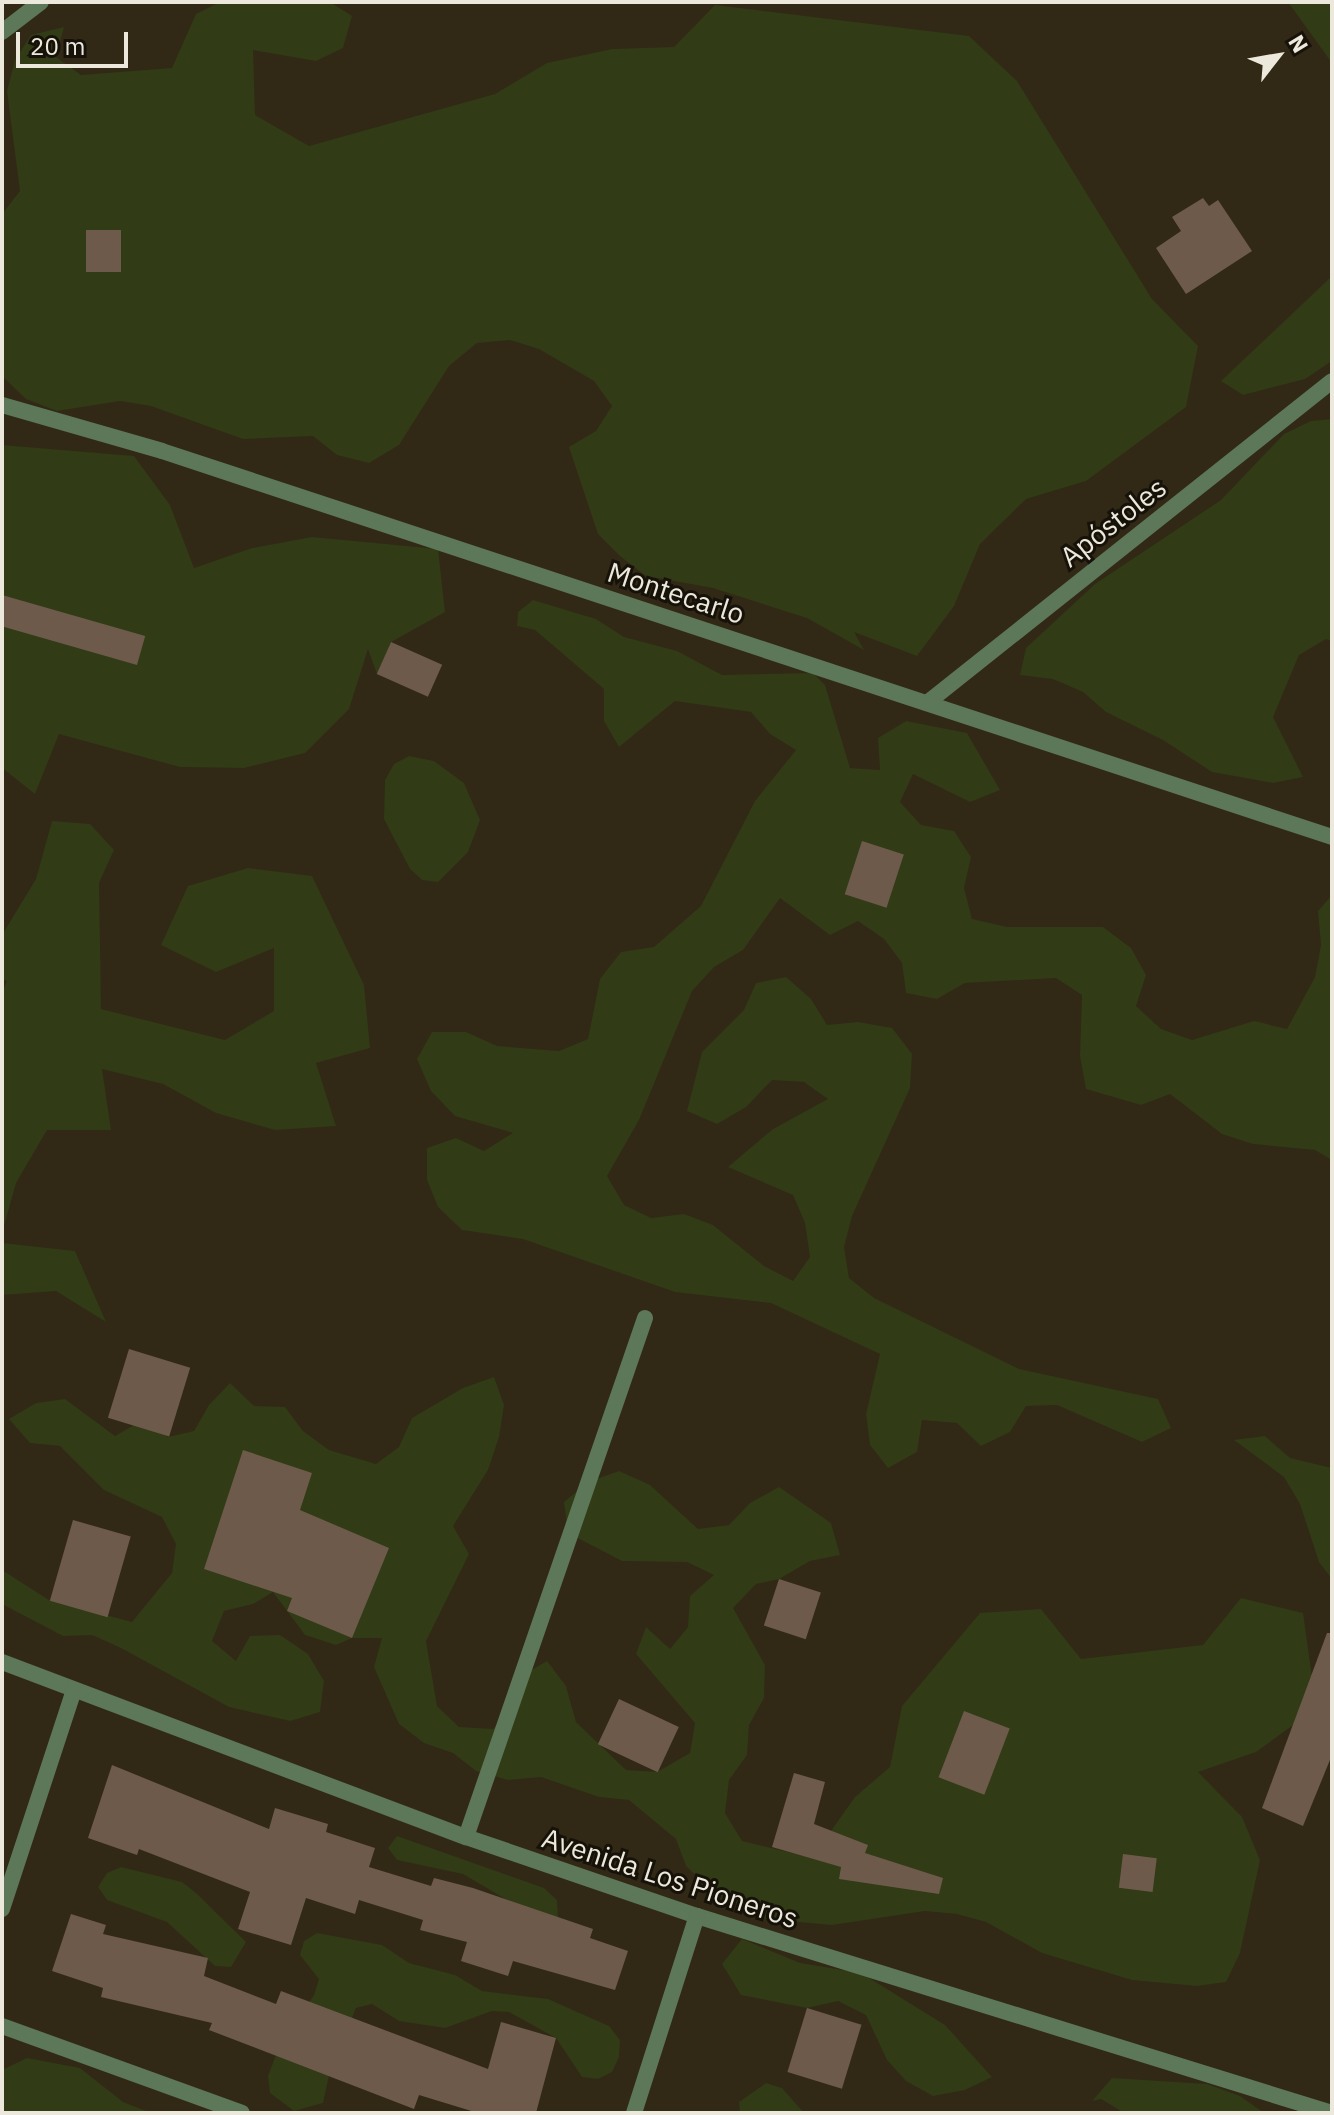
<!DOCTYPE html>
<html>
<head>
<meta charset="utf-8">
<style>
	body { margin:0 }
	#map { position:relative; width:1334px; height:2115px; overflow:hidden; background:#312916; font-family:"IBM Plex Sans",sans-serif }
	div>[style] { position:absolute }
	.green>* { inset:0; background:#313b16 }
	.building>* { inset:0; background:#6d5a4b; transform-origin:0 0 }
	.street>* { height:16px; margin:-8px; padding:0 8px; transform-origin:8px; border-radius:8px; background:#5d7759 }
	span { translate:-50% -50%; white-space:nowrap; text-align:center; line-height:1.15; -webkit-text-stroke:6px #16120a; paint-order:stroke }
	.street-label { font-size:28px; color:#ece8db }
	.frame { position:absolute; inset:0; border:4px solid #ece8db; pointer-events:none }
	.north { position:absolute; left:1238px; top:16px; width:80px; height:80px; -webkit-text-stroke:6px #16120a; paint-order:stroke; rotate:59deg; font-size:22px; font-weight:700; line-height:32px; text-align:center; color:#ece8db }
	.north::after { content:''; display:block; margin:auto; width:28px; height:36px; background:#ece8db; clip-path:polygon(50% 0,100% 100%,50% 72%,0 100%) }
	.scale { position:absolute; left:16px; top:32px; width:112px; height:36px; box-sizing:border-box; border:4px solid #ece8db; border-top:0; padding-left:10px; font-size:24px; line-height:28px; white-space:nowrap; color:#ece8db; -webkit-text-stroke:6px #16120a; paint-order:stroke }
</style>
</head>
<body>
<div id="map">
	<div class="green">
		<div style="clip-path:polygon(220px 2px,330px 2px,352px 16px,343px 48px,316px 61px,253px 50px,255px 115px,309px 146px,495px 94px,547px 63px,612px 49px,674px 47px,715px 5px,969px 36px,1017px 81px,1152px 299px,1198px 346px,1186px 407px,1086px 481px,1026px 499px,980px 544px,954px 606px,917px 656px,854px 632px,864px 650px,807px 618px,713px 588px,646px 576px,620px 556px,598px 534px,569px 447px,596px 431px,612px 406px,594px 381px,539px 349px,510px 340px,477px 343px,449px 366px,399px 445px,369px 463px,337px 455px,313px 436px,243px 439px,151px 406px,120px 401px,57px 411px,26px 399px,2px 376px,2px 214px,20px 191px,7px 91px,15px 60px,31px 35px,64px 27px,56px 57px,81px 75px,172px 68px,196px 14px)"></div>
		<div style="clip-path:polygon(1288px 2px,1332px 2px,1332px 66px,1332px 63px)"></div>
		<div style="clip-path:polygon(1332px 276px,1332px 361px,1305px 379px,1243px 395px,1221px 381px)"></div>
		<div style="clip-path:polygon(1332px 419px,1332px 641px,1326px 639px,1299px 655px,1273px 717px,1303px 777px,1273px 783px,1212px 772px,1163px 740px,1106px 712px,1083px 692px,1053px 679px,1020px 675px,1026px 648px,1095px 584px,1221px 500px,1284px 434px,1311px 421px)"></div>
		<div style="clip-path:polygon(2px 445px,134px 456px,170px 505px,194px 568px,252px 548px,312px 537px,438px 549px,445px 612px,391px 642px,377px 674px,368px 649px,349px 709px,305px 753px,244px 768px,180px 767px,59px 734px,35px 794px,2px 768px)"></div>
		<div style="clip-path:polygon(533px 600px,596px 619px,624px 637px,677px 651px,722px 675px,813px 673px,825px 685px,850px 768px,880px 770px,878px 738px,906px 721px,967px 733px,1000px 790px,970px 802px,913px 774px,900px 802px,921px 825px,954px 831px,971px 857px,964px 888px,972px 919px,1007px 927px,1103px 927px,1131px 948px,1146px 975px,1136px 1006px,1161px 1029px,1192px 1040px,1254px 1021px,1287px 1029px,1315px 977px,1321px 945px,1318px 911px,1332px 895px,1332px 1160px,1315px 1150px,1253px 1144px,1222px 1134px,1170px 1094px,1141px 1105px,1086px 1089px,1080px 1056px,1082px 995px,1056px 978px,965px 983px,937px 999px,906px 993px,902px 963px,884px 939px,858px 921px,830px 935px,780px 898px,743px 950px,714px 967px,692px 991px,639px 1120px,607px 1176px,624px 1205px,651px 1218px,684px 1214px,713px 1225px,764px 1266px,793px 1281px,810px 1257px,805px 1223px,793px 1195px,728px 1167px,773px 1129px,828px 1099px,804px 1082px,772px 1080px,746px 1107px,717px 1124px,687px 1111px,702px 1052px,744px 1010px,756px 983px,786px 977px,811px 999px,827px 1025px,858px 1022px,892px 1028px,912px 1054px,910px 1088px,852px 1216px,844px 1247px,849px 1278px,874px 1298px,1019px 1369px,1158px 1399px,1171px 1428px,1142px 1442px,1057px 1405px,1026px 1406px,1010px 1432px,981px 1446px,957px 1423px,922px 1420px,917px 1452px,888px 1468px,870px 1445px,866px 1414px,880px 1354px,771px 1303px,675px 1292px,523px 1239px,462px 1230px,438px 1207px,427px 1180px,427px 1148px,456px 1138px,484px 1151px,513px 1133px,455px 1116px,431px 1091px,417px 1059px,432px 1032px,466px 1032px,497px 1046px,559px 1051px,588px 1039px,600px 979px,621px 952px,654px 947px,701px 906px,755px 801px,796px 750px,770px 734px,751px 712px,675px 701px,619px 747px,604px 721px,604px 689px,535px 630px,517px 626px,518px 612px)"></div>
		<div style="clip-path:polygon(409px 756px,434px 761px,464px 783px,480px 820px,468px 852px,438px 882px,422px 880px,410px 869px,384px 819px,385px 780px,394px 764px)"></div>
		<div style="clip-path:polygon(52px 821px,90px 824px,114px 850px,99px 883px,101px 1009px,225px 1040px,274px 1011px,274px 948px,216px 972px,161px 945px,188px 886px,248px 868px,312px 876px,364px 985px,370px 1048px,316px 1063px,336px 1126px,275px 1130px,216px 1113px,163px 1084px,102px 1069px,111px 1130px,47px 1130px,16px 1183px,2px 1233px,2px 992px,7px 981px,2px 979px,2px 935px,36px 879px)"></div>
		<div style="clip-path:polygon(2px 1243px,75px 1251px,106px 1322px,56px 1291px,2px 1295px)"></div>
		<div style="clip-path:polygon(494px 1377px,504px 1405px,499px 1437px,488px 1470px,453px 1526px,469px 1554px,426px 1641px,437px 1706px,459px 1727px,493px 1729px,514px 1705px,521px 1676px,547px 1661px,566px 1686px,576px 1722px,626px 1770px,657px 1772px,690px 1753px,695px 1723px,636px 1654px,646px 1627px,670px 1649px,688px 1627px,690px 1596px,714px 1575px,687px 1562px,622px 1561px,568px 1533px,564px 1502px,588px 1482px,619px 1471px,650px 1485px,698px 1529px,729px 1525px,750px 1503px,779px 1487px,831px 1523px,840px 1555px,810px 1561px,779px 1579px,756px 1584px,733px 1608px,765px 1665px,764px 1698px,749px 1725px,747px 1755px,729px 1780px,725px 1813px,742px 1841px,804px 1856px,821px 1845px,855px 1797px,890px 1767px,902px 1706px,980px 1613px,1041px 1609px,1081px 1659px,1203px 1645px,1241px 1598px,1303px 1613px,1312px 1677px,1296px 1723px,1256px 1752px,1198px 1772px,1242px 1817px,1260px 1860px,1240px 1953px,1226px 1982px,1197px 1986px,1132px 1980px,1042px 1953px,986px 1922px,957px 1914px,925px 1911px,832px 1925px,766px 1919px,711px 1890px,686px 1866px,676px 1839px,629px 1800px,599px 1797px,541px 1777px,508px 1780px,476px 1771px,453px 1753px,424px 1743px,399px 1724px,374px 1667px,382px 1638px,352px 1638px,336px 1645px,305px 1635px,273px 1592px,253px 1604px,224px 1611px,212px 1641px,236px 1661px,250px 1636px,280px 1635px,308px 1654px,324px 1681px,320px 1712px,290px 1721px,229px 1707px,121px 1648px,92px 1635px,63px 1636px,2px 1604px,2px 1570px,49px 1600px,132px 1622px,172px 1573px,176px 1544px,162px 1517px,104px 1490px,60px 1446px,30px 1443px,9px 1419px,36px 1403px,65px 1399px,115px 1436px,141px 1421px,168px 1437px,194px 1431px,209px 1405px,230px 1383px,254px 1406px,285px 1407px,303px 1431px,329px 1450px,376px 1464px,399px 1447px,412px 1418px,463px 1388px)"></div>
		<div style="clip-path:polygon(1265px 1436px,1290px 1458px,1332px 1468px,1332px 1579px,1319px 1562px,1300px 1504px,1284px 1477px,1234px 1440px)"></div>
		<div style="clip-path:polygon(397px 1836px,544px 1888px,557px 1900px,558px 1918px,507px 1900px,463px 1874px,397px 1860px,388px 1848px)"></div>
		<div style="clip-path:polygon(121px 1867px,182px 1882px,196px 1893px,246px 1942px,231px 1967px,215px 1966px,167px 1922px,107px 1900px,98px 1887px,107px 1873px)"></div>
		<div style="clip-path:polygon(317px 1933px,382px 1945px,409px 1963px,455px 1975px,482px 1991px,548px 1999px,609px 2026px,620px 2040px,619px 2057px,612px 2072px,598px 2079px,582px 2077px,556px 2038px,509px 2012px,492px 2011px,445px 2028px,399px 2021px,372px 2004px,356px 2008px,330px 2071px,323px 2103px,294px 2111px,270px 2093px,268px 2076px,279px 2047px,314px 1995px,319px 1979px,300px 1955px,304px 1941px)"></div>
		<div style="clip-path:polygon(742px 1939px,800px 1963px,861px 1973px,945px 2025px,992px 2077px,965px 2090px,933px 2096px,906px 2081px,887px 2060px,866px 2015px,838px 2001px,807px 2008px,741px 1995px,722px 1964px)"></div>
		<div style="clip-path:polygon(27px 2058px,80px 2068px,123px 2102px,151px 2113px,2px 2113px,2px 2070px)"></div>
		<div style="clip-path:polygon(1112px 2078px,1207px 2084px,1240px 2096px,1264px 2113px,1124px 2113px,1101px 2099px,1092px 2101px)"></div>
		<div style="clip-path:polygon(766px 2083px,782px 2088px,804px 2113px,740px 2113px,739px 2102px)"></div>
	</div>
	<div class="building">
		<div style="clip-path:polygon(1203px 198px,1209px 206px,1218px 200px,1252px 251px,1186px 294px,1156px 248px,1181px 231px,1172px 217px)"></div>
		<div style="left:86px;top:230px;width:35px;height:42px"></div>
		<div style="left:2px;top:595px;width:149px;height:30px;rotate:16deg"></div>
		<div style="left:391px;top:642px;width:56px;height:35px;rotate:24deg"></div>
		<div style="left:862px;top:841px;width:44px;height:56px;rotate:18deg"></div>
		<div style="left:129px;top:1349px;width:64px;height:72px;rotate:17deg"></div>
		<div style="clip-path:polygon(243px 1450px,312px 1473px,300px 1510px,389px 1548px,352px 1638px,287px 1611px,292px 1598px,204px 1569px)"></div>
		<div style="left:73px;top:1520px;width:60px;height:84px;rotate:16deg"></div>
		<div style="left:779px;top:1579px;width:44px;height:49px;rotate:18deg"></div>
		<div style="clip-path:polygon(1327px 1633px,1332px 1633px,1332px 1755px,1303px 1826px,1262px 1808px)"></div>
		<div style="left:619px;top:1699px;width:66px;height:50px;rotate:25deg"></div>
		<div style="left:964px;top:1711px;width:49px;height:71px;rotate:21deg"></div>
		<div style="clip-path:polygon(112px 1765px,269px 1829px,275px 1808px,328px 1824px,326px 1832px,375px 1848px,369px 1867px,431px 1886px,434px 1878px,473px 1888px,593px 1929px,590px 1938px,628px 1951px,615px 1990px,513px 1961px,508px 1976px,461px 1961px,467px 1942px,420px 1930px,423px 1920px,359px 1900px,355px 1914px,306px 1898px,291px 1945px,238px 1929px,250px 1892px,139px 1849px,137px 1855px,88px 1838px)"></div>
		<div style="clip-path:polygon(794px 1773px,825px 1782px,814px 1824px,868px 1845px,865px 1853px,943px 1878px,939px 1894px,839px 1879px,841px 1867px,772px 1847px)"></div>
		<div style="left:1123px;top:1854px;width:34px;height:34px;rotate:7deg"></div>
		<div style="clip-path:polygon(71px 1914px,106px 1925px,103px 1934px,208px 1958px,204px 1976px,276px 2004px,281px 1991px,488px 2069px,501px 2022px,556px 2038px,536px 2113px,478px 2113px,419px 2095px,414px 2109px,209px 2030px,212px 2023px,101px 1997px,103px 1988px,52px 1971px)"></div>
		<div style="left:807px;top:2008px;width:57px;height:67px;rotate:17deg"></div>
	</div>
	<div class="street">
		<div style="left:2px;top:32px;width:49px;rotate:-37.6deg"></div>
		<div style="left:2px;top:405px;width:166px;rotate:16deg"></div>
		<div style="left:162px;top:451px;width:1232px;rotate:18.26deg"></div>
		<div style="left:927px;top:703px;width:517px;rotate:-38.49deg"></div>
		<div style="left:2px;top:1662px;width:496px;rotate:20.7deg"></div>
		<div style="left:466px;top:1837px;width:244px;rotate:18.9deg"></div>
		<div style="left:697px;top:1916px;width:665px;rotate:17.24deg"></div>
		<div style="left:466px;top:1837px;width:549px;rotate:-70.97deg"></div>
		<div style="left:2px;top:1909px;width:231px;rotate:-71.8deg"></div>
		<div style="left:2px;top:2026px;width:255px;rotate:19.9deg"></div>
		<div style="left:634px;top:2113px;width:207px;rotate:-72.3deg"></div>
	</div>
	<div class="street-label">
		<span style="left:1113px;top:522px;rotate:-38deg">Apóstoles</span>
		<span style="left:676px;top:593px;rotate:18deg">Montecarlo</span>
		<span style="left:670px;top:1878px;rotate:18deg">Avenida Los Pioneros</span>
	</div>
	<div class="frame"></div>
	<div class="north">N</div>
	<div class="scale">20 m</div>
</div>
</body>
</html>
